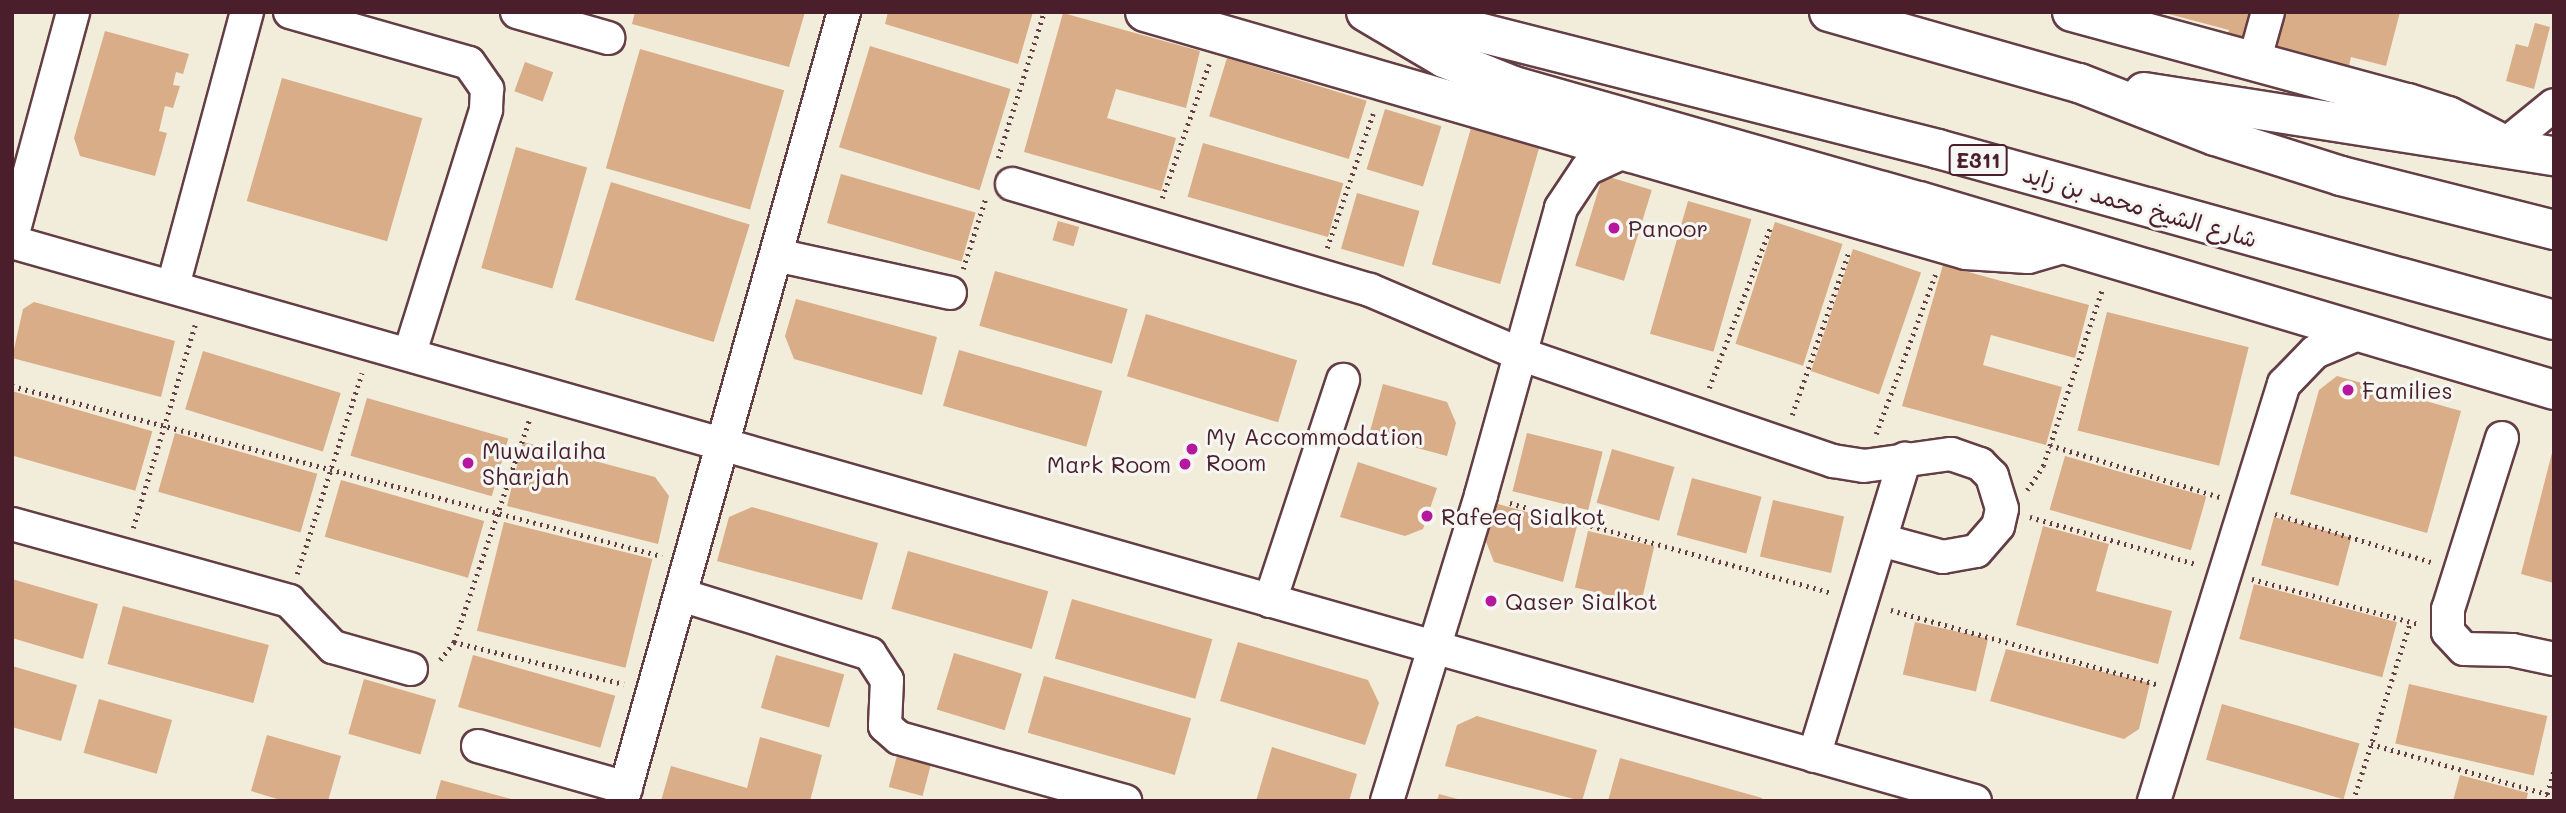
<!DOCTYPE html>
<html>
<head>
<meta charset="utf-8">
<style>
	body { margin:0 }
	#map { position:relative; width:2566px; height:813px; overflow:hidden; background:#f2ecdb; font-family:Mali,"Playpen Sans Arabic",sans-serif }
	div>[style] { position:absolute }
	.building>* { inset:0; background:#d8ad87; transform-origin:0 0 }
	.path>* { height:4.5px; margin-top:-2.25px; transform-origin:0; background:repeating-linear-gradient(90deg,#633e45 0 2px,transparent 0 7px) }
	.roads { filter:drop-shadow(2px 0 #633e45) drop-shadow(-2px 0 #633e45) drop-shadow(0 2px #633e45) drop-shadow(0 -2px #633e45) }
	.minor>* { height:32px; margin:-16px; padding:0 16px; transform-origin:16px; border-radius:16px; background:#fff }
	.major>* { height:38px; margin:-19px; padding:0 19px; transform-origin:19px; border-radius:19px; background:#fff }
	.highway>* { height:38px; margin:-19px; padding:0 19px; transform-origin:19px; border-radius:19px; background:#fff }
	.dots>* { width:19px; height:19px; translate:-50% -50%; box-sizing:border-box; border:4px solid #f6f6f2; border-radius:50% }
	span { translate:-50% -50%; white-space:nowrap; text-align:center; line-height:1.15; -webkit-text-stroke:6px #f6f6f2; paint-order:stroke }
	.shield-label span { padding:2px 5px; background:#f6f6f2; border:2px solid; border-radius:5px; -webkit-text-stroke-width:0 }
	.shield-label { font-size:21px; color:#4a1f2b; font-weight:700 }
	.street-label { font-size:23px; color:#4a1f2b }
	.poi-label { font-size:23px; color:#4a1f2b }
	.left { translate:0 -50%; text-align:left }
	.right { translate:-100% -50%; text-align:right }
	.frame { position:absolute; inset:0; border:14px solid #4a1f2b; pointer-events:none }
</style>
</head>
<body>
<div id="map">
	<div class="building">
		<div style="clip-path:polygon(635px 12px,805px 12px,789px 67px,632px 24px)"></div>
		<div style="clip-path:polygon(888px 12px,1033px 12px,1018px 64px,885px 24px)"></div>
		<div style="clip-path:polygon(2259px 12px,2251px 45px,2227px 38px,2229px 30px,2165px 13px)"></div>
		<div style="clip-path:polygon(2284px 12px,2400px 12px,2386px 66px,2351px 57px,2348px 70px,2275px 50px)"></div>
		<div style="clip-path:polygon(1063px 13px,1200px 51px,1186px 108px,1116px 89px,1107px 118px,1176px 138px,1161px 191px,1024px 152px)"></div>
		<div style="clip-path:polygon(2535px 23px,2550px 27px,2534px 89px,2506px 81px,2516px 44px,2528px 47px)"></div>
		<div style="clip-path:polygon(105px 31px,189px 54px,183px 74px,176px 72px,173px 85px,180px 86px,173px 108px,165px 106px,159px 131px,167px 133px,155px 176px,80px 156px,74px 138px)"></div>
		<div style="left:870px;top:46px;width:147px;height:106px;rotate:17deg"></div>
		<div style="left:640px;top:49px;width:150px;height:124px;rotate:16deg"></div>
		<div style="left:1227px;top:58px;width:146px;height:61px;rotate:17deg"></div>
		<div style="left:525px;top:62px;width:30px;height:31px;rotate:20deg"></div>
		<div style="left:282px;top:78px;width:146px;height:128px;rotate:16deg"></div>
		<div style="left:1385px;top:109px;width:59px;height:63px;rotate:17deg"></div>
		<div style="left:1471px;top:128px;width:71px;height:142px;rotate:16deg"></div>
		<div style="left:1203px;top:143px;width:146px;height:56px;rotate:16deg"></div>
		<div style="left:516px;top:147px;width:74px;height:126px;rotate:16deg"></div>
		<div style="left:841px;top:174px;width:140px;height:51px;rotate:16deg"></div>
		<div style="left:1603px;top:175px;width:51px;height:95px;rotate:17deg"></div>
		<div style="left:611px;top:182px;width:145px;height:123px;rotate:17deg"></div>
		<div style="left:1357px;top:193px;width:65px;height:58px;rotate:16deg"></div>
		<div style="left:1688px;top:201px;width:66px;height:138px;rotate:16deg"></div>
		<div style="left:1058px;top:221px;width:22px;height:20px;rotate:16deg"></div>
		<div style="left:1775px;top:222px;width:71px;height:128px;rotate:18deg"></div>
		<div style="left:1853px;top:249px;width:72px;height:129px;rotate:19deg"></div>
		<div style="clip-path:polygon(1943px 265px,2089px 305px,2075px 358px,1991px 335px,1983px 365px,2062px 387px,2046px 445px,1902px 406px)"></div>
		<div style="left:995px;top:271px;width:138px;height:57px;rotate:16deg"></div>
		<div style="clip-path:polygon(796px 299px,937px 337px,922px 395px,794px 359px,785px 336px)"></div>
		<div style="clip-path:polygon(34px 302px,175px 341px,161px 397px,12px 358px,23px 309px)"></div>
		<div style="left:2107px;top:312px;width:146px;height:122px;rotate:14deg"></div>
		<div style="left:1146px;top:314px;width:158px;height:65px;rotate:17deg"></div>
		<div style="left:959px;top:350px;width:149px;height:58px;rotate:16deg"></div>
		<div style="left:203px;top:351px;width:144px;height:61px;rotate:17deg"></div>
		<div style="clip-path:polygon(2337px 376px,2461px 411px,2427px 533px,2290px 494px,2319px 390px)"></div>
		<div style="clip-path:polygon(1383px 384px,1447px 402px,1456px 423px,1447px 456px,1369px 435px)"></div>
		<div style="left:12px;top:391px;width:146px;height:62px;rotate:16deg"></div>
		<div style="left:367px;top:398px;width:147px;height:60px;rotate:16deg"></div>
		<div style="left:175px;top:433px;width:148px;height:61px;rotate:16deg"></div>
		<div style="left:1527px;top:433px;width:78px;height:60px;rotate:14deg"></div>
		<div style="clip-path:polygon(523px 442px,655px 477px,669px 496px,658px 544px,507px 506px)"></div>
		<div style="left:1612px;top:449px;width:65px;height:56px;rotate:16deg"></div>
		<div style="clip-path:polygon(2553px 449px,2554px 449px,2554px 583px,2521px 574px)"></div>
		<div style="left:2065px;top:456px;width:147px;height:56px;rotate:16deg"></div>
		<div style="clip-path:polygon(1358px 462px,1437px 488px,1423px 529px,1405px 536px,1340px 517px)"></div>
		<div style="left:1692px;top:478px;width:72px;height:59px;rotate:15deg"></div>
		<div style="left:341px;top:480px;width:149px;height:59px;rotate:16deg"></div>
		<div style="left:1773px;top:500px;width:73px;height:58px;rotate:13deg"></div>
		<div style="clip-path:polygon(1498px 504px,1577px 526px,1563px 582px,1494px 562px,1483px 534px)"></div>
		<div style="clip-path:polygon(752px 507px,878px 543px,862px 600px,717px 561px,729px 517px)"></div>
		<div style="left:2274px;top:517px;width:80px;height:50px;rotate:15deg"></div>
		<div style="left:504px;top:522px;width:153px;height:112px;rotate:14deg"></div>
		<div style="clip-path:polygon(2043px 526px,2109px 544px,2096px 591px,2172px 611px,2158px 664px,2016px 625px)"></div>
		<div style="left:1588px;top:531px;width:68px;height:58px;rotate:13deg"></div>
		<div style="left:908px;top:551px;width:146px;height:60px;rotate:16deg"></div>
		<div style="clip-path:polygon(12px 579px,98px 604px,83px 659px,12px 638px)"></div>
		<div style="left:2254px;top:584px;width:148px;height:57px;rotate:15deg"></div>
		<div style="left:1072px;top:599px;width:146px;height:62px;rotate:16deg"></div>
		<div style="left:123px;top:606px;width:151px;height:60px;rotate:15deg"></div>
		<div style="left:1915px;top:622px;width:75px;height:54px;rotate:13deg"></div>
		<div style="clip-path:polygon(1238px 642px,1368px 680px,1379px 703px,1365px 745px,1220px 701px)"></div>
		<div style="clip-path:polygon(2006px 649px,2150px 683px,2139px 729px,2124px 739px,1990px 701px)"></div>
		<div style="left:954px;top:653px;width:71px;height:59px;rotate:17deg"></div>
		<div style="left:473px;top:655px;width:148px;height:54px;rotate:16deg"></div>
		<div style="left:776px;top:655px;width:71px;height:55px;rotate:16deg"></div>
		<div style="clip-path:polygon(12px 666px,77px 685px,61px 741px,12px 727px)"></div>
		<div style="left:1044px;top:676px;width:153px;height:59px;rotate:16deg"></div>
		<div style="left:364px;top:679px;width:75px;height:57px;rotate:16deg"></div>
		<div style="left:2409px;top:684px;width:142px;height:61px;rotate:13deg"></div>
		<div style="left:99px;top:699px;width:76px;height:56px;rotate:16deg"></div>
		<div style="left:2222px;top:704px;width:143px;height:58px;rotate:16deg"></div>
		<div style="clip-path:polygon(1477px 716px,1597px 750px,1582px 801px,1445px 766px,1457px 725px)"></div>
		<div style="clip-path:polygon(267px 735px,341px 756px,328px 801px,284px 801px,251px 791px)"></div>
		<div style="clip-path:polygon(760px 737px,822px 755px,810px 801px,661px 801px,671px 766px,747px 788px)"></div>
		<div style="clip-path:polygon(1272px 747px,1357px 774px,1349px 801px,1256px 801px)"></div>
		<div style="left:897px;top:756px;width:35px;height:32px;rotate:15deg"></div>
		<div style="clip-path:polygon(1620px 758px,1762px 798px,1761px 801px,1608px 801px)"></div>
		<div style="clip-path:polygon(2460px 775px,2528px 793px,2526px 801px,2453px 801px)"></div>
		<div style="clip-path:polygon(441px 780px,515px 800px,515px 801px,435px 801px)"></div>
		<div style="clip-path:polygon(1439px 794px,1461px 800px,1460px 801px,1437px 801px)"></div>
	</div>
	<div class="path">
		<div style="left:998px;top:158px;width:153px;rotate:-72.5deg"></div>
		<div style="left:1162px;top:198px;width:142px;rotate:-70.7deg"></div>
		<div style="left:1327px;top:248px;width:142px;rotate:-71.1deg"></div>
		<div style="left:963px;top:269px;width:76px;rotate:-72.3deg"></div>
		<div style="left:12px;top:386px;width:672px;rotate:14.66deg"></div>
		<div style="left:1709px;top:388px;width:173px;rotate:-69.1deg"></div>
		<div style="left:1792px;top:415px;width:174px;rotate:-70.8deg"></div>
		<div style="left:1876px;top:434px;width:170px;rotate:-69.6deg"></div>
		<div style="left:2050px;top:445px;width:178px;rotate:17deg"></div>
		<div style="left:2027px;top:490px;width:29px;rotate:-56deg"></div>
		<div style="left:2043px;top:466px;width:186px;rotate:-71.5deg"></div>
		<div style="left:1510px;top:503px;width:334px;rotate:15.6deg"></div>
		<div style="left:2275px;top:514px;width:163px;rotate:17.1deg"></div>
		<div style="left:2030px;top:517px;width:173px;rotate:15.8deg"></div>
		<div style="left:133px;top:528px;width:212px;rotate:-73deg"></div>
		<div style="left:297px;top:574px;width:211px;rotate:-72.1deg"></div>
		<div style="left:2252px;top:579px;width:173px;rotate:15.1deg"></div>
		<div style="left:1891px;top:610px;width:278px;rotate:15.6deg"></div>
		<div style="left:454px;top:642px;width:175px;rotate:13.9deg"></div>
		<div style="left:440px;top:660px;width:23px;rotate:-52deg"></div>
		<div style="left:454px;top:642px;width:234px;rotate:-71.3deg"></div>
		<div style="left:2371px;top:744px;width:190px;rotate:15.9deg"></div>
		<div style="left:2353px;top:801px;width:188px;rotate:-72.3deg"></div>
		<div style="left:2545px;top:801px;width:33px;rotate:-74deg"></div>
	</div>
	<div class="roads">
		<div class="minor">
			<div style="left:290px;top:12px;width:186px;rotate:15.9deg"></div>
			<div style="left:469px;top:63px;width:32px;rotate:55deg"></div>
			<div style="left:487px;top:89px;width:21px;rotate:93deg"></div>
			<div style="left:486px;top:110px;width:255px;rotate:107.4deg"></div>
			<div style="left:517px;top:12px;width:95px;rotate:15.9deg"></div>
			<div style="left:2254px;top:62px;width:52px;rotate:-74.4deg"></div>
			<div style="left:2505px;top:145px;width:63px;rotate:-39.2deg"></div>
			<div style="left:1012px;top:184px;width:373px;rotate:16.5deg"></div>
			<div style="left:1370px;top:290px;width:163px;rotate:23.1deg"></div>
			<div style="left:1520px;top:354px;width:331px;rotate:18.9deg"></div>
			<div style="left:1833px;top:461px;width:31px;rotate:9deg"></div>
			<div style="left:1864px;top:466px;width:88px;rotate:-7.9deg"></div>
			<div style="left:1951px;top:454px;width:31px;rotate:19deg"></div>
			<div style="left:1980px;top:464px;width:17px;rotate:45deg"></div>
			<div style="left:1992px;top:476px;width:34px;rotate:73deg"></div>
			<div style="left:2002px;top:509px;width:17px;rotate:103deg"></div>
			<div style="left:1998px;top:526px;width:33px;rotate:131deg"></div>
			<div style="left:1976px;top:551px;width:34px;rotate:170deg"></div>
			<div style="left:1943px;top:557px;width:64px;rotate:-164.7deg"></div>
			<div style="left:12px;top:237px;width:233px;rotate:-74.8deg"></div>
			<div style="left:12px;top:242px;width:2041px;rotate:15.9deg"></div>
			<div style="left:776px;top:255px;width:178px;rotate:12.3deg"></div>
			<div style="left:173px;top:286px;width:284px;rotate:-74.9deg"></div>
			<div style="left:2502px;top:438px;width:179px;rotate:107.5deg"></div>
			<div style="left:2448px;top:609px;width:23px;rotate:90deg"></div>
			<div style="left:2448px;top:632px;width:23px;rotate:47deg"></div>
			<div style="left:2464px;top:649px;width:48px;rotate:1.2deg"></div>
			<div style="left:2512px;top:650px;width:43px;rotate:12.1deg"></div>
			<div style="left:12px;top:524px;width:288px;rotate:15.5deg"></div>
			<div style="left:289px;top:601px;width:64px;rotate:46.3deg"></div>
			<div style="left:333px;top:647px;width:81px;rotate:15.8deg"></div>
			<div style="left:681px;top:595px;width:198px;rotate:17.3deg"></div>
			<div style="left:870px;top:654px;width:31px;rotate:57deg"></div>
			<div style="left:887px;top:680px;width:46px;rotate:92.5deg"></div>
			<div style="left:885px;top:726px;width:18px;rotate:41deg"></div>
			<div style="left:899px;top:738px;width:235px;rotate:15.6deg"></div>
			<div style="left:1270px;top:601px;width:233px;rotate:-71.7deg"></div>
			<div style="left:478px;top:746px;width:154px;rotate:15.8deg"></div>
			<div style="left:1814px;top:756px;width:311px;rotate:-73deg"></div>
			<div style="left:622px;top:801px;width:820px;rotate:-74.29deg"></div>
			<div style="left:1387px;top:801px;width:320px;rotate:-72.9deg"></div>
			<div style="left:1481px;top:495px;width:298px;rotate:-74.4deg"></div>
			<div style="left:1561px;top:208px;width:47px;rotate:-56.3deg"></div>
			<div style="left:1587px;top:169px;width:47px;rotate:-24.9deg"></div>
			<div style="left:2154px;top:801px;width:437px;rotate:-72.7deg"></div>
			<div style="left:2284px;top:384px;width:45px;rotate:-45.9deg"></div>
			<div style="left:2315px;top:352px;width:49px;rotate:-22.9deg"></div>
		</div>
		<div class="major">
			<div style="left:1145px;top:12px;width:855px;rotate:16.17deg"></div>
			<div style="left:1966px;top:250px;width:62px;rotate:3.7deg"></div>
			<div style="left:2028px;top:254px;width:35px;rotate:-16deg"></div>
			<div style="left:2072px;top:12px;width:348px;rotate:15.2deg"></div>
			<div style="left:2408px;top:103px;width:42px;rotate:18deg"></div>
			<div style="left:2448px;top:116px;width:64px;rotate:27deg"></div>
		</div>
		<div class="highway">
			<div style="left:1366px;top:12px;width:91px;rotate:30.5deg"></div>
			<div style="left:1444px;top:58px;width:75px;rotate:21.8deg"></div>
			<div style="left:1514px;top:86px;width:421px;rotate:15.9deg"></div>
			<div style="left:1919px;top:201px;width:663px;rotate:16.57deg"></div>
			<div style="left:1399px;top:12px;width:556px;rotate:14.26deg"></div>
			<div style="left:1938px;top:149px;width:639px;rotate:15.51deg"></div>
			<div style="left:1829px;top:12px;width:260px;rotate:15.9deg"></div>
			<div style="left:2079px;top:83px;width:146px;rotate:21.3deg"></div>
			<div style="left:2215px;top:136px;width:132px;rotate:17.6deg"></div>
			<div style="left:2341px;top:176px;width:220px;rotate:14.2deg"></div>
			<div style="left:2144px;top:92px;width:415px;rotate:8.9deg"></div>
		</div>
	</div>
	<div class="dots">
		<div style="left:1614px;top:228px;background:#b5179e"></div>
		<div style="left:2348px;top:390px;background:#b5179e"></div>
		<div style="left:1192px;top:449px;background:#b5179e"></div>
		<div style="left:468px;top:463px;background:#b5179e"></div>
		<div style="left:1185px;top:464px;background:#b5179e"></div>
		<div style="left:1427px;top:516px;background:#b5179e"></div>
		<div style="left:1491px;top:601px;background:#b5179e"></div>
	</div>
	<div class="shield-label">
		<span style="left:1978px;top:160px">E311</span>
	</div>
	<div class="street-label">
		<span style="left:2140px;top:206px;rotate:16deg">شارع الشيخ محمد بن زايد</span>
	</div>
	<div class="poi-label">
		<span class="left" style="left:1628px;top:228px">Panoor</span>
		<span class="left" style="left:2362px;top:390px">Families</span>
		<span class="left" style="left:1206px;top:449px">My Accommodation<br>Room</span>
		<span class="left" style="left:482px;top:463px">Muwailaiha<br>Sharjah</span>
		<span class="right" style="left:1171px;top:464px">Mark Room</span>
		<span class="left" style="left:1441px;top:516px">Rafeeq Sialkot</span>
		<span class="left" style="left:1505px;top:601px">Qaser Sialkot</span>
	</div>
	<div class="frame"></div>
</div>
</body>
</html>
